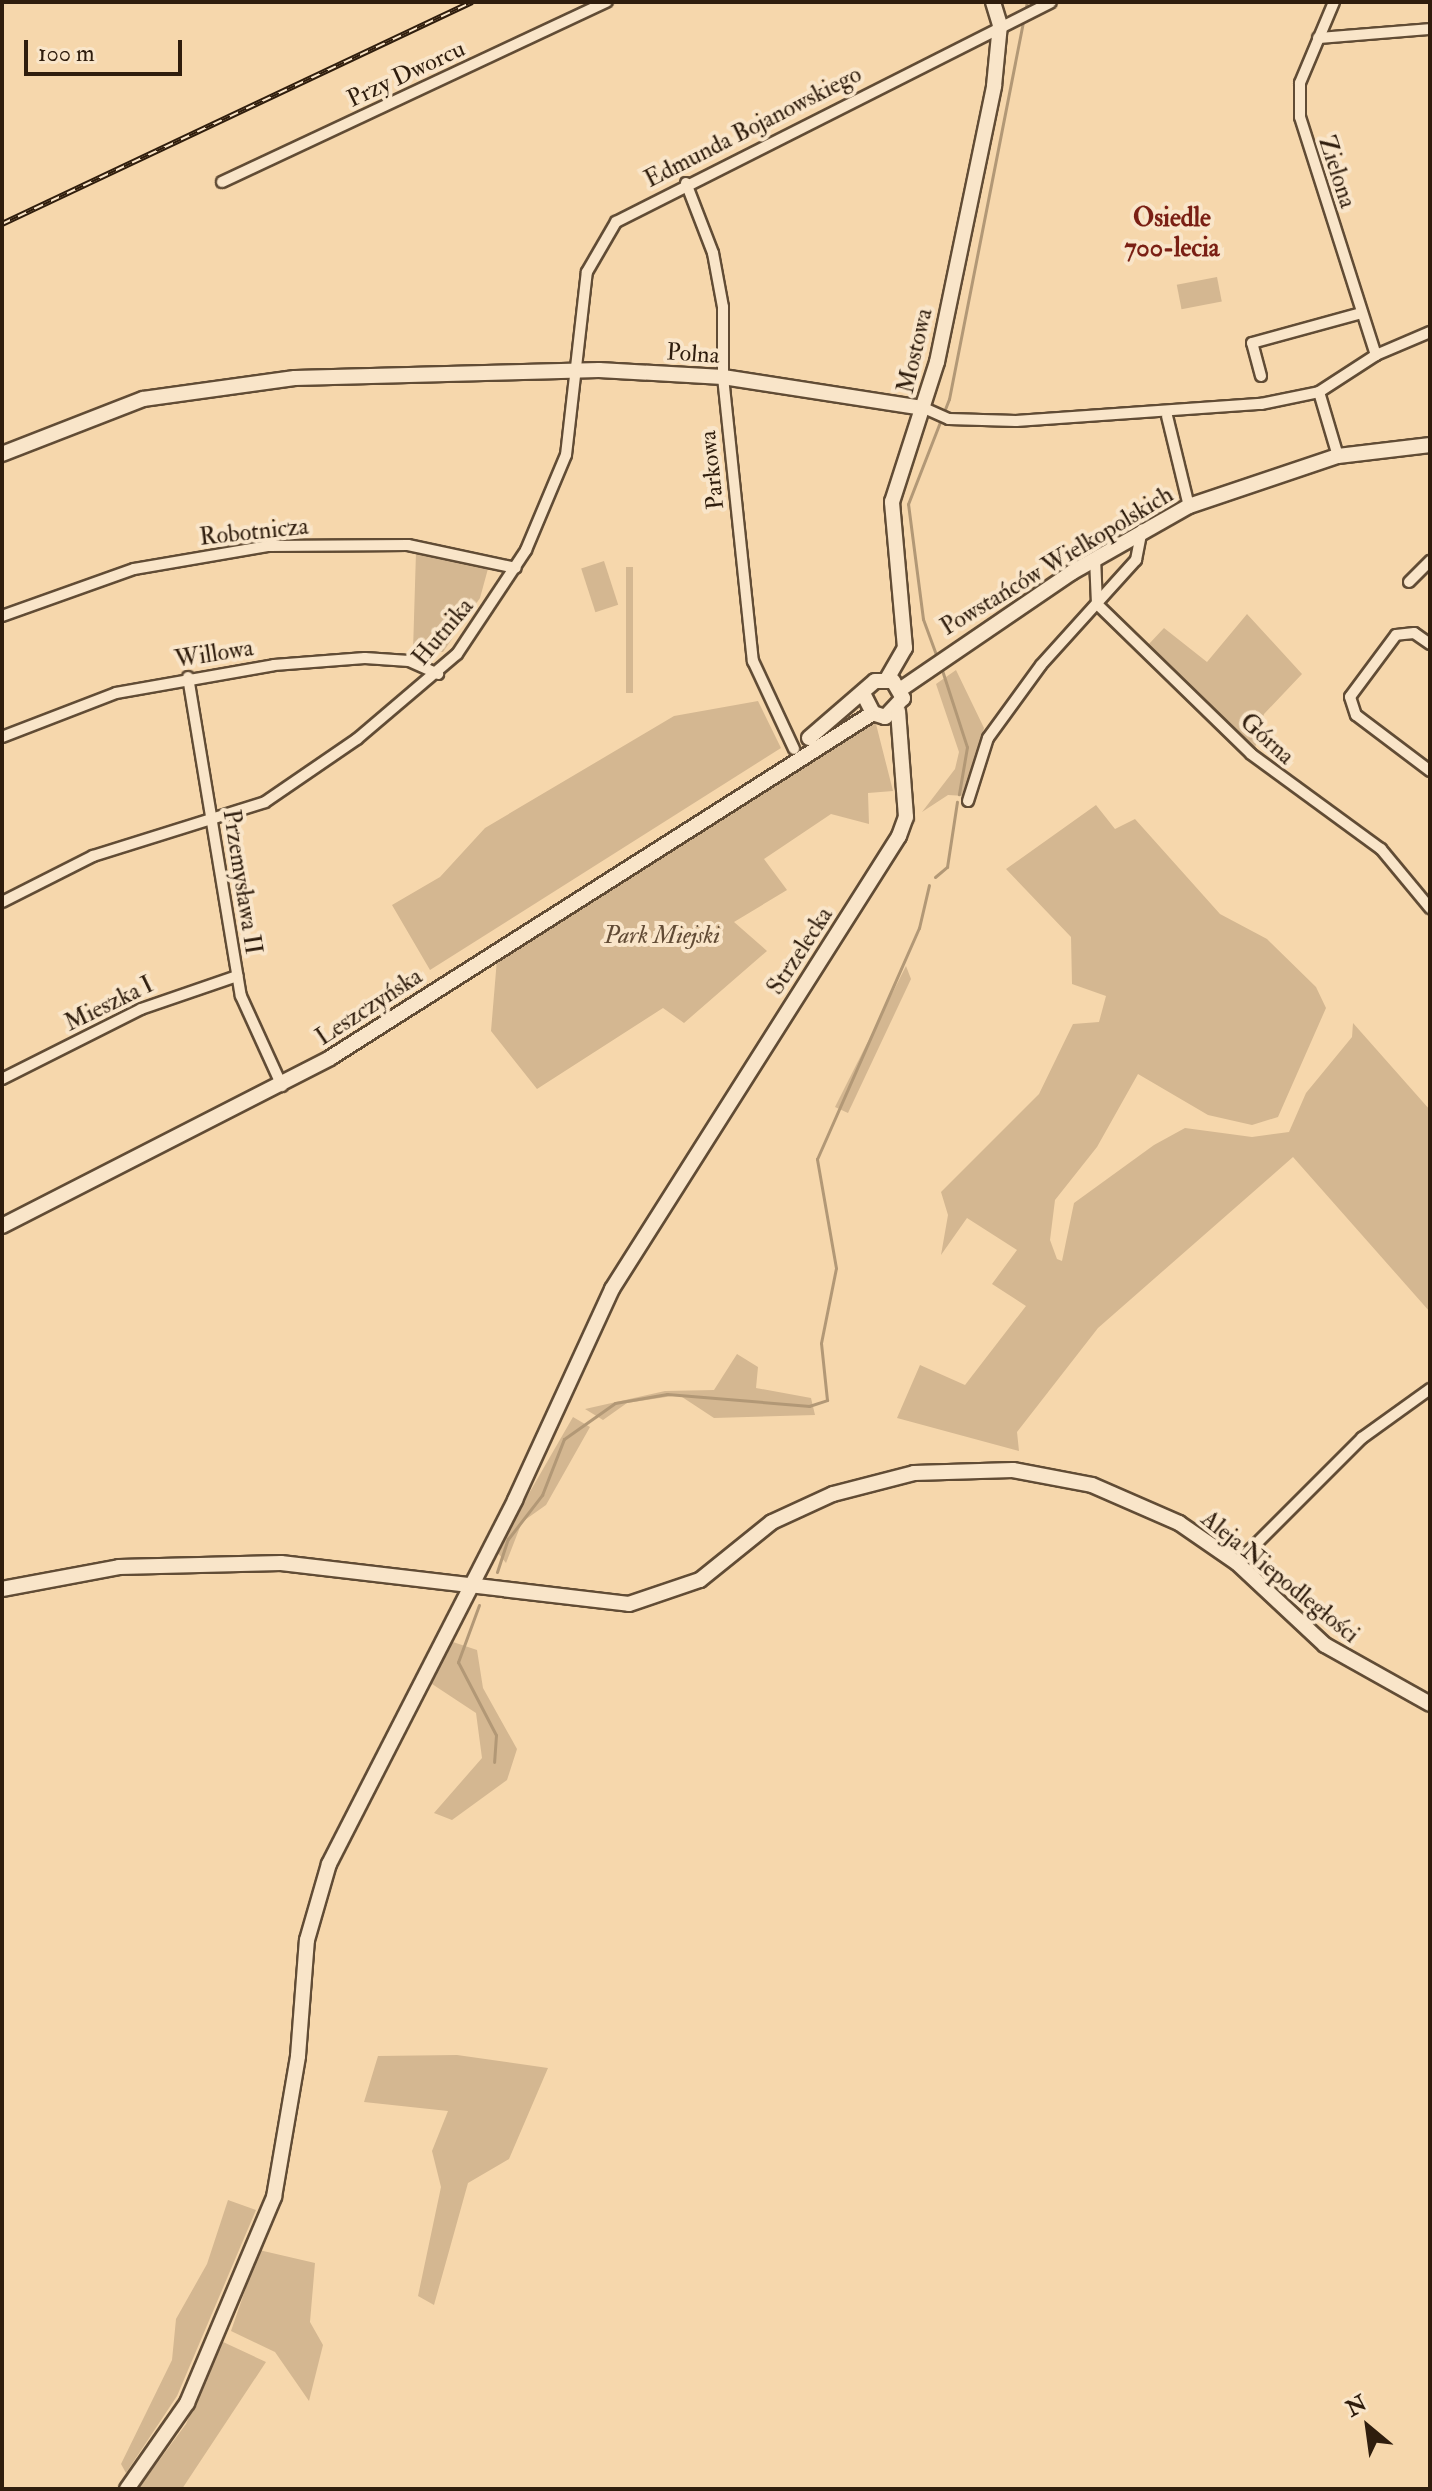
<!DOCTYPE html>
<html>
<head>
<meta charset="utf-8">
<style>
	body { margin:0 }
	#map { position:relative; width:1432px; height:2491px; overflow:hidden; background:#f6d7ac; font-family:"IM FELL Double Pica",serif }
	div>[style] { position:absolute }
	.green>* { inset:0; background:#d4b791; transform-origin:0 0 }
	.stream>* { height:3px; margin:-1.5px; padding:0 1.5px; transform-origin:1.5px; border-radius:1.5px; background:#b29876 }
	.roads { filter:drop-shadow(2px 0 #614c35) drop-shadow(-2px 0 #614c35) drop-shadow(0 2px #614c35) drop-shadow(0 -2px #614c35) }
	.street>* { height:10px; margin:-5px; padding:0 5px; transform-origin:5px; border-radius:5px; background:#f9e5c9 }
	.secondary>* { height:14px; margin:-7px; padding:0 7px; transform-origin:7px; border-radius:7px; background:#f9e5c9 }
	.rail>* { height:6px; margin-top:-3px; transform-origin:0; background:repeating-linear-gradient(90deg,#f9e5c9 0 9px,#2f1d0d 0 18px); box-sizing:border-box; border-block:2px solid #2f1d0d }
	span { translate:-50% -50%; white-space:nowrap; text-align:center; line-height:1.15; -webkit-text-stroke:8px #f9e5c9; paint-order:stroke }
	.street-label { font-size:24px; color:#2f1d0d }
	.park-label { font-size:24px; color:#614b35; font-style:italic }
	.neighbourhood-label { font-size:26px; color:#7a1f14; font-weight:700 }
	.frame { position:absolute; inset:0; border:4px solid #2f1d0d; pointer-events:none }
	.north { position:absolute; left:1328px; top:2387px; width:80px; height:80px; -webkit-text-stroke:6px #f9e5c9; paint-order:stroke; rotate:331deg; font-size:22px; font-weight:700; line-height:32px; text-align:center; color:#2f1d0d }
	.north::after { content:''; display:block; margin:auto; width:28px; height:36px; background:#2f1d0d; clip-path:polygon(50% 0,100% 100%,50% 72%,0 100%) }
	.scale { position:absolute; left:24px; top:40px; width:158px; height:36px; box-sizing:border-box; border:4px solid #2f1d0d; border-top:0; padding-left:10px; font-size:24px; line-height:28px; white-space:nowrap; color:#2f1d0d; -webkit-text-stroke:6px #f9e5c9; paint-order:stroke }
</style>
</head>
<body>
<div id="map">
	<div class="green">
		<div style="left:1217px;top:277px;width:25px;height:41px;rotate:79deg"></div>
		<div style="clip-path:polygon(416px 552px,489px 565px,480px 598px,443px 652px,413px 651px)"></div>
		<div style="left:604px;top:561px;width:46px;height:24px;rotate:72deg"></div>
		<div style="left:626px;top:567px;width:7px;height:126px"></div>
		<div style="clip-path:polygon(1247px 614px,1302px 674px,1264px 714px,1255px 748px,1148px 645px,1164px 628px,1207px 662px)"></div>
		<div style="clip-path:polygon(956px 670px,984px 728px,965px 796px,948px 795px,922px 812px,955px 769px,959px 752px,936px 684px)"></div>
		<div style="clip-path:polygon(758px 701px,781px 748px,430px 970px,392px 905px,440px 877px,485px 828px,674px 716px)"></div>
		<div style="clip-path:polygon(876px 724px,893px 791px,868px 793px,869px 824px,831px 814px,764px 859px,787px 890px,734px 922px,767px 951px,684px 1023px,663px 1008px,537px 1089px,491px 1031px,497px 959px,863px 725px)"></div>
		<div style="clip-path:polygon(1096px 805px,1115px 829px,1135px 819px,1220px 914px,1267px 939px,1316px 987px,1326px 1008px,1278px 1117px,1252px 1125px,1208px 1115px,1138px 1074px,1097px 1147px,1055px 1200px,1050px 1240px,1057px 1259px,1062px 1261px,1074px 1203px,1154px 1145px,1185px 1128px,1252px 1137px,1289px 1132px,1306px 1093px,1352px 1037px,1353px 1023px,1430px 1110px,1430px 1312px,1293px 1157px,1098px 1328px,1017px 1432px,1019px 1451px,897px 1418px,920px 1365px,965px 1385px,1026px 1306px,992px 1284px,1017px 1250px,967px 1218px,941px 1255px,948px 1215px,941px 1192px,1039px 1094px,1073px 1024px,1099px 1022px,1106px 996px,1072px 984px,1071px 937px,1006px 869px)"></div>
		<div style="clip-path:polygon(906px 966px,911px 979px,848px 1113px,835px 1107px)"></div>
		<div style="clip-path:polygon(737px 1354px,758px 1367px,756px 1388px,811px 1398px,815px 1415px,714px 1418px,679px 1395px,627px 1403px,603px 1420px,585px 1409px,665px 1391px,714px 1390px)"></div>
		<div style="clip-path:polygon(573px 1417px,590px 1427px,546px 1505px,522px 1522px,506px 1563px,498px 1553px,505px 1535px)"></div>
		<div style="clip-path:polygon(453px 1642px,477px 1650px,483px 1688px,517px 1749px,507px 1780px,452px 1820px,434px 1813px,482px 1758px,476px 1713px,429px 1682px)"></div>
		<div style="clip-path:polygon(457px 2055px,548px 2068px,509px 2159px,468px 2183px,434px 2305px,418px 2296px,441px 2187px,432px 2151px,448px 2111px,364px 2102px,378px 2056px)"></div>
		<div style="clip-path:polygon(228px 2200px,256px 2210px,177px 2396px,126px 2473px,121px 2464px,172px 2360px,176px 2319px,207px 2264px)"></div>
		<div style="clip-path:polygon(259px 2250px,315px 2263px,310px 2322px,323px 2345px,309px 2401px,275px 2352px,231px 2331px)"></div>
		<div style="clip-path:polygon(221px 2341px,266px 2362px,182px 2489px,138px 2489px,186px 2424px)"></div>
	</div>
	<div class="stream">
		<div style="left:938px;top:660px;width:44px;rotate:-110.1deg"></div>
		<div style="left:923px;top:619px;width:116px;rotate:-97.4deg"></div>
		<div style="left:908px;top:504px;width:113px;rotate:-68.7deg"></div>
		<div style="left:949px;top:399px;width:405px;rotate:-78.9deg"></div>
		<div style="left:941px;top:667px;width:84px;rotate:72deg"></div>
		<div style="left:967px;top:747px;width:48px;rotate:99.7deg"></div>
		<div style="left:935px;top:877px;width:16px;rotate:-40deg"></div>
		<div style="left:947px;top:867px;width:66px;rotate:-81.3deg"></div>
		<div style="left:497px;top:1572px;width:35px;rotate:-72deg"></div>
		<div style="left:508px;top:1539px;width:56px;rotate:-52.3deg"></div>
		<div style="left:542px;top:1495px;width:60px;rotate:-68.6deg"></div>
		<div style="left:564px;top:1439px;width:62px;rotate:-35.2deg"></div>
		<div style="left:615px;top:1403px;width:53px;rotate:-9.8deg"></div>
		<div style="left:667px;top:1394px;width:143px;rotate:4.8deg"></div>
		<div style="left:809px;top:1406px;width:19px;rotate:-18deg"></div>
		<div style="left:827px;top:1400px;width:57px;rotate:-96deg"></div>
		<div style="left:821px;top:1343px;width:76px;rotate:-78.7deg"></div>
		<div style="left:836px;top:1268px;width:111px;rotate:-99.9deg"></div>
		<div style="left:817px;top:1159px;width:253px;rotate:-66.2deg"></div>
		<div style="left:919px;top:928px;width:44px;rotate:-76.9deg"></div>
		<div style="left:479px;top:1605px;width:61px;rotate:110.2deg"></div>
		<div style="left:458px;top:1662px;width:82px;rotate:62.5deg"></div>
		<div style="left:496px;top:1735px;width:27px;rotate:94deg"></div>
	</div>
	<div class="roads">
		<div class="street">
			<div style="left:1334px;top:2px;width:88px;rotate:112.8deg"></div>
			<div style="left:1300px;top:83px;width:34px;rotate:90deg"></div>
			<div style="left:1300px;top:117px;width:250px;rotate:72.3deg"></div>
			<div style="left:1318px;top:38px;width:112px;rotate:-4.6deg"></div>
			<div style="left:222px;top:182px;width:425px;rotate:-25.1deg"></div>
			<div style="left:686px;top:183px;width:75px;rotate:68.9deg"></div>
			<div style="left:713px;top:253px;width:55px;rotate:79.5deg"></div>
			<div style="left:723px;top:307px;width:70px;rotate:90deg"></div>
			<div style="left:723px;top:377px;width:286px;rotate:84deg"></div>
			<div style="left:753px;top:661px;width:97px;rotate:65deg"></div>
			<div style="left:1261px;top:376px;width:34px;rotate:-105deg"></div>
			<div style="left:1252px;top:343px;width:114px;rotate:-15.3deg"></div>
			<div style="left:1319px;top:392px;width:67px;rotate:73.5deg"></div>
			<div style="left:924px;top:408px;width:27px;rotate:24deg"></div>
			<div style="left:949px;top:419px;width:67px;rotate:1.7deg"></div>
			<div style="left:1016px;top:421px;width:246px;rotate:-4deg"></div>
			<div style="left:1261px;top:404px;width:59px;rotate:-11.7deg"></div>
			<div style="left:1319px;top:392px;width:68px;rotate:-33deg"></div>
			<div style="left:1376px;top:355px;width:59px;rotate:-23.1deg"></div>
			<div style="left:1167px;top:416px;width:93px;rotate:76.3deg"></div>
			<div style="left:1095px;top:558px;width:46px;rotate:87.5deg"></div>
			<div style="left:1097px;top:604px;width:215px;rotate:44.2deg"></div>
			<div style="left:1251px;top:754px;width:161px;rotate:36.2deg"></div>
			<div style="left:1381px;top:849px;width:77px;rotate:50.3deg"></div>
			<div style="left:1409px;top:582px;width:30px;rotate:-45deg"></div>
			<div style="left:2px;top:616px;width:140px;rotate:-19.6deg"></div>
			<div style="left:134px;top:569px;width:137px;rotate:-9.7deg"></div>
			<div style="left:269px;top:546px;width:139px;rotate:-0.4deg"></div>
			<div style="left:408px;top:545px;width:110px;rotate:12deg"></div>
			<div style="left:1430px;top:644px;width:19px;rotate:-145deg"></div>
			<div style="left:1414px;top:633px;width:18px;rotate:174deg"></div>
			<div style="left:1396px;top:635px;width:77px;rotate:126.6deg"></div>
			<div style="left:1350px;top:697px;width:19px;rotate:72deg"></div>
			<div style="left:1356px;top:715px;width:93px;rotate:37.1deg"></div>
			<div style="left:188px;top:677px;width:323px;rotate:80.6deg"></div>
			<div style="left:241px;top:996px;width:99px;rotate:65.5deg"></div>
			<div style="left:2px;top:737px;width:122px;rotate:-21.1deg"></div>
			<div style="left:116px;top:693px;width:160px;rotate:-10deg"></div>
			<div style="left:274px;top:665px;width:91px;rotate:-4.4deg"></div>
			<div style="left:365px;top:658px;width:44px;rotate:3.9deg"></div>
			<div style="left:409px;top:661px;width:32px;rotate:24deg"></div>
			<div style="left:968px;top:801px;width:66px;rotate:-72.4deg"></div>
			<div style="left:988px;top:738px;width:90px;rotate:-54deg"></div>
			<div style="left:1041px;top:665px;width:142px;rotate:-47.9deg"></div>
			<div style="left:1136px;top:560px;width:31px;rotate:-79deg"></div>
			<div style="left:2px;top:902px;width:102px;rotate:-26.8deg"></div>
			<div style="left:93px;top:856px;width:180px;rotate:-17.4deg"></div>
			<div style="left:265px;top:802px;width:112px;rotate:-34.4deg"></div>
			<div style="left:357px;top:739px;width:131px;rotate:-40.4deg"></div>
			<div style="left:457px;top:654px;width:125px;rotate:-56.4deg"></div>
			<div style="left:526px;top:550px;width:103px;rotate:-67.2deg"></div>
			<div style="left:566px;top:455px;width:184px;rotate:-83.5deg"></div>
			<div style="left:587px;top:272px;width:58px;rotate:-59.9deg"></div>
			<div style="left:616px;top:222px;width:487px;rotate:-26.8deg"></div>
			<div style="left:2px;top:1079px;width:156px;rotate:-26.7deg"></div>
			<div style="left:141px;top:1009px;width:102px;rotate:-19deg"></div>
			<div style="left:1237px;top:1563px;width:177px;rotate:-45deg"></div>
			<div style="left:1362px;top:1438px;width:84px;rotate:-35.8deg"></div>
		</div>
		<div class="secondary">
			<div style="left:2px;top:454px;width:151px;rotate:-21.3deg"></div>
			<div style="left:143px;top:399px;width:153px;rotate:-7.9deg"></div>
			<div style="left:295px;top:378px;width:304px;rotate:-1.5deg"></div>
			<div style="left:599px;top:370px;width:124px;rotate:3.2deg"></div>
			<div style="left:723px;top:377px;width:203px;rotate:8.8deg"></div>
			<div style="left:887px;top:679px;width:36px;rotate:-60deg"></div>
			<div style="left:905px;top:648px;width:147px;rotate:-95.1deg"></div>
			<div style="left:892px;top:502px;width:147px;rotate:-72.2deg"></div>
			<div style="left:937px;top:362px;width:282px;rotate:-78.3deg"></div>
			<div style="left:994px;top:86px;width:61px;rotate:-84.4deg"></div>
			<div style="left:1000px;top:25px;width:24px;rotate:-107deg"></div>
			<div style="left:901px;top:689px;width:206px;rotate:-34.3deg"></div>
			<div style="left:1071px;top:573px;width:136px;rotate:-29.6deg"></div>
			<div style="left:1189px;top:506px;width:157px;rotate:-18.6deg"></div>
			<div style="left:1338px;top:456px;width:93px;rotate:-6.8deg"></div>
			<div style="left:809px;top:738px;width:87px;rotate:-40.8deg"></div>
			<div style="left:875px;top:681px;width:18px"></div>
			<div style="left:893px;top:681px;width:20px;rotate:60deg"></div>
			<div style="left:903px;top:698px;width:26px;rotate:133deg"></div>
			<div style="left:885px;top:717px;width:13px;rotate:-162deg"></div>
			<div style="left:873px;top:713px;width:18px;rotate:-117deg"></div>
			<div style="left:2px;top:1226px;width:369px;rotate:-27.1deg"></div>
			<div style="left:330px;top:1058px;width:643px;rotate:-32.43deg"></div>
			<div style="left:2px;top:1589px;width:119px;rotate:-10.6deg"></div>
			<div style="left:119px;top:1567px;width:162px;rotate:-1.4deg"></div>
			<div style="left:281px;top:1563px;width:350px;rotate:6.7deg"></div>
			<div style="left:629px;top:1604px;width:75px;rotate:-18.7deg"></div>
			<div style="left:700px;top:1580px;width:92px;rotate:-38.9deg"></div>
			<div style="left:772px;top:1522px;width:67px;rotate:-24.7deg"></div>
			<div style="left:833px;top:1494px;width:84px;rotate:-14.5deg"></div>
			<div style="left:914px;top:1473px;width:99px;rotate:-1.7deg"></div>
			<div style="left:1013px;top:1470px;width:80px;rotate:10.8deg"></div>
			<div style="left:1092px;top:1485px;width:95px;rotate:23.6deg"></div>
			<div style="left:1179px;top:1523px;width:70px;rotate:34.6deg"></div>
			<div style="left:1237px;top:1563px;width:120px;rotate:43deg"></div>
			<div style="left:1325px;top:1645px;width:120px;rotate:29.3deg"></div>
			<div style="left:127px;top:2489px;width:105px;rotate:-55.1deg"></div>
			<div style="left:187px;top:2403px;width:224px;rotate:-67.1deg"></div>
			<div style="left:274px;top:2197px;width:143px;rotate:-80.3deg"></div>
			<div style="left:298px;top:2056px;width:116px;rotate:-85.6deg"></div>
			<div style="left:307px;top:1940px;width:79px;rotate:-73.9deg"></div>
			<div style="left:329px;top:1864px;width:409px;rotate:-62.9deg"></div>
			<div style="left:515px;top:1500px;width:232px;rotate:-65.3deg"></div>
			<div style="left:612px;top:1289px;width:536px;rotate:-57.64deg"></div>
			<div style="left:899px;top:836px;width:20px;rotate:-70deg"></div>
			<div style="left:906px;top:817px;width:106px;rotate:-94.3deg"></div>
		</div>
	</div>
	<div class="rail">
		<div style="left:2px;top:224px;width:520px;rotate:-25.28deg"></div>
	</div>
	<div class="street-label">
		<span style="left:406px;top:74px;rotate:-25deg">Przy Dworcu</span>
		<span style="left:753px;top:127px;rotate:-27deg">Edmunda Bojanowskiego</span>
		<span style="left:1337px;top:172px;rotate:72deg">Zielona</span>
		<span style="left:915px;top:351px;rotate:-77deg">Mostowa</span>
		<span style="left:693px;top:354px;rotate:4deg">Polna</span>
		<span style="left:712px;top:470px;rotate:-96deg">Parkowa</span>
		<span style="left:254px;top:532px;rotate:-6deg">Robotnicza</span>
		<span style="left:1057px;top:561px;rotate:-31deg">Powstańców Wielkopolskich</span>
		<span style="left:443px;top:632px;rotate:-50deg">Hutnika</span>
		<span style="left:214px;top:654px;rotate:-9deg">Willowa</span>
		<span style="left:1267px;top:739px;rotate:42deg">Górna</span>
		<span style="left:242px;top:882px;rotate:81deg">Przemysława II</span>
		<span style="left:800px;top:951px;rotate:-57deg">Strzelecka</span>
		<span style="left:109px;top:1004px;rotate:-26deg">Mieszka I</span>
		<span style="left:369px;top:1007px;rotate:-33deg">Leszczyńska</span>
		<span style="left:1280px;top:1577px;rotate:39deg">Aleja Niepodległości</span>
	</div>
	<div class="park-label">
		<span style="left:662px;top:936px">Park Miejski</span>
	</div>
	<div class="neighbourhood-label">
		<span style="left:1172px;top:234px">Osiedle<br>700-lecia</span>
	</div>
	<div class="frame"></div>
	<div class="north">N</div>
	<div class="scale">100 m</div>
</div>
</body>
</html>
